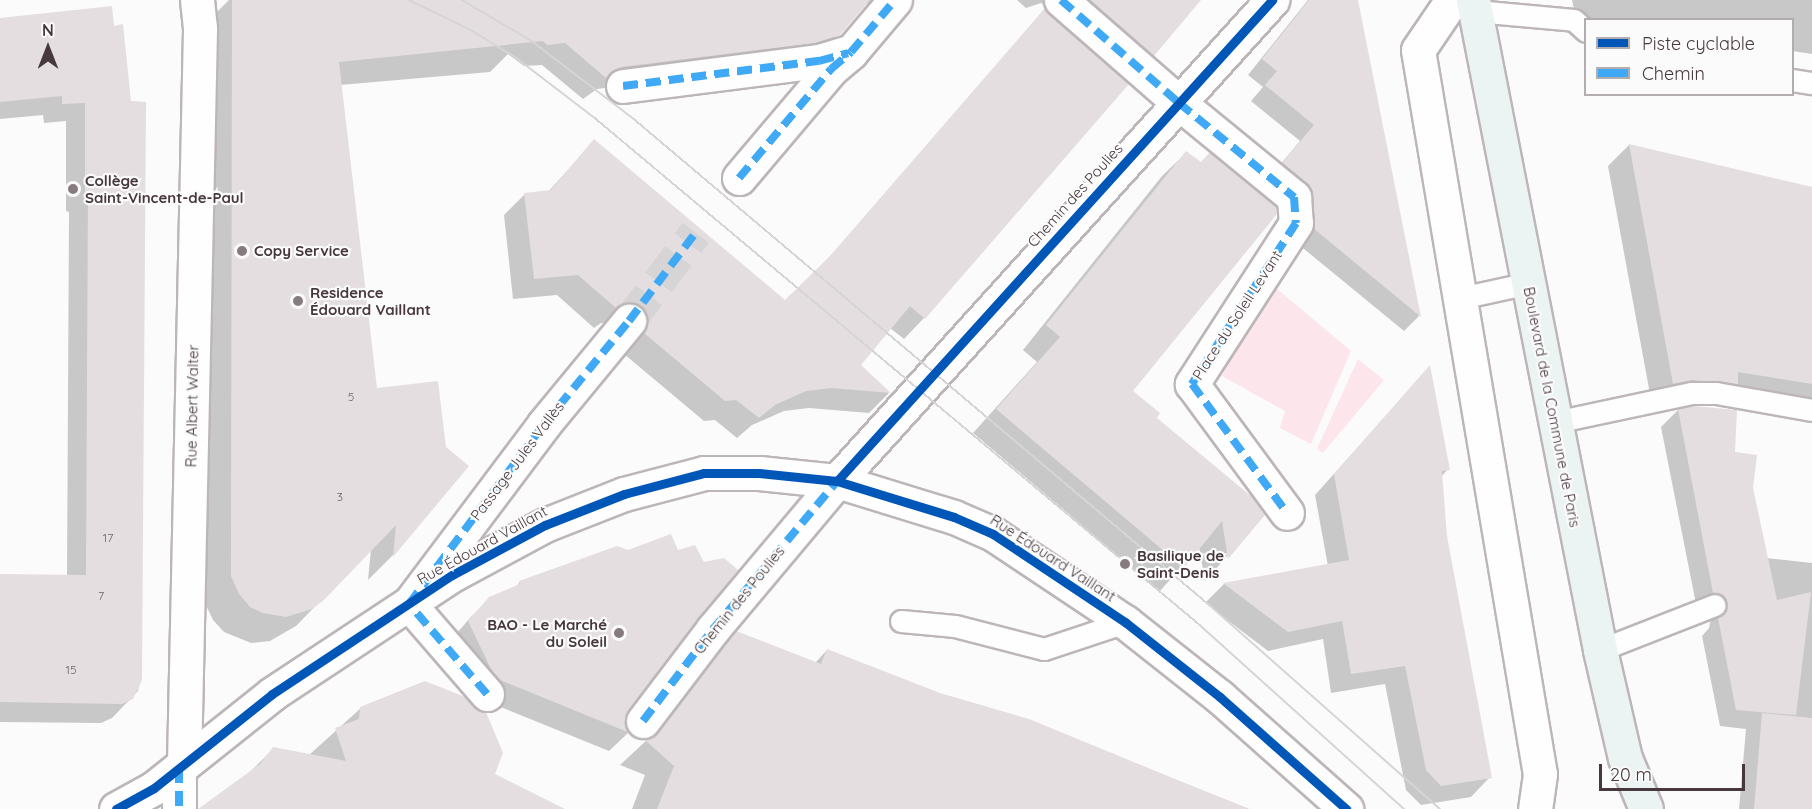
<!DOCTYPE html>
<html>
<head>
<meta charset="utf-8">
<style>
	body { margin:0 }
	#map { position:relative; width:1812px; height:809px; overflow:hidden; background:#fbfbfb; font-family:Quicksand,sans-serif }
	div>[style] { position:absolute }
	.green>* { inset:0; background:#fde5ec }
	.shadow>* { inset:0; background:#0003 }
	.building>* { inset:0; background:#e5dee0 }
	.street-tunnel>* { height:33px; margin-top:-16.5px; transform-origin:0; background:repeating-linear-gradient(90deg,#d7d4d5 0 33px,transparent 0 49px) }
	.roads { filter:drop-shadow(2px 0 #bdb6b8) drop-shadow(-2px 0 #bdb6b8) drop-shadow(0 2px #bdb6b8) drop-shadow(0 -2px #bdb6b8) }
	.lane>* { height:21px; margin:-10.5px; padding:0 10.5px; transform-origin:10.5px; border-radius:10.5px; background:#fefefe }
	.street>* { height:33px; margin:-16.5px; padding:0 16.5px; transform-origin:16.5px; border-radius:16.5px; background:#fefefe }
	.secondary>* { height:33px; margin:-16.5px; padding:0 16.5px; transform-origin:16.5px; border-radius:16.5px; background:#ecf3f3 }
	.tram>* { height:1.5px; margin:-0.75px; padding:0 0.75px; transform-origin:0.75px; border-radius:0.75px; background:#d6d5d6 }
	.quiet>* { height:8px; margin-top:-4px; transform-origin:0; background:repeating-linear-gradient(90deg,#3fa9f5 0 15px,transparent 0 23px) }
	.cycleway>* { height:9px; margin:-4.5px; padding:0 4.5px; transform-origin:4.5px; border-radius:4.5px; background:#0057b8 }
	.dots>* { width:16px; height:16px; translate:-50% -50%; box-sizing:border-box; border:3px solid #fbfbfb; border-radius:50% }
	span { translate:-50% -50%; white-space:nowrap; text-align:center; line-height:1.15; -webkit-text-stroke:4.5px #fbfbfb; paint-order:stroke }
	.number-label { font-size:12px; color:#6e6266 }
	.number-label span { -webkit-text-stroke-width:0 }
	.poi-label { font-size:15px; color:#47383d; font-weight:700 }
	.left { translate:0 -50%; text-align:left }
	.right { translate:-100% -50%; text-align:right }
	.street-label { font-size:15px; color:#47383d }
	.legend { position:absolute; left:1584px; top:18px; width:210px; height:78px; box-sizing:border-box; background:#fbfbfb; border:2px solid #b3adaf; margin:0; padding:8px 10px; list-style:none; font-size:18px; color:#47383d }
	.legend li { display:flex; align-items:center; gap:12px; height:30px }
	.legend b { width:30px; border:2px solid #b3adaf }
	.north { position:absolute; left:18px; top:18px; width:60px; height:60px; -webkit-text-stroke:4px #fbfbfb; paint-order:stroke; rotate:0deg; font-size:16px; font-weight:700; line-height:24px; text-align:center; color:#47383d }
	.north::after { content:''; display:block; margin:auto; width:21px; height:27px; background:#47383d; clip-path:polygon(50% 0,100% 100%,50% 72%,0 100%) }
	.scale { position:absolute; left:1599px; top:764px; width:146px; height:27px; box-sizing:border-box; border:3px solid #47383d; border-top:0; padding-left:8px; font-size:18px; line-height:21px; white-space:nowrap; color:#47383d; -webkit-text-stroke:4px #fbfbfb; paint-order:stroke }
</style>
</head>
<body>
<div id="map">
	<div class="green">
		<div style="clip-path:polygon(1270px 283px,1351px 351px,1311px 444px,1280px 428px,1285px 411px,1222px 376px)"></div>
		<div style="clip-path:polygon(1358px 359px,1384px 380px,1323px 453px,1317px 449px)"></div>
	</div>
	<div class="shadow">
		<div style="clip-path:polygon(229px 0,900px 0,866px 4px,816px 57px,791px 65px,597px 89px,583px 99px,542px 65px,524px 66px,508px 54px,490px 72px,340px 85px,375px 390px,467px 466px,392px 556px,368px 580px,371px 549px,296px 626px,270px 641px,251px 643px,224px 632px,213px 620px,205px 603px,204px 591px,206px 23px)"></div>
		<div style="clip-path:polygon(1017px 0,1200px 0,1130px 77px,1051px 8px,1041px 3px,1026px 8px)"></div>
		<div style="clip-path:polygon(1308px 0,1357px 0,1419px 316px,1404px 331px,1298px 244px,1268px 179px,1300px 141px,1251px 101px,1263px 87px,1248px 75px)"></div>
		<div style="clip-path:polygon(1572px 0,1812px 0,1812px 54px,1792px 51px,1792px 20px,1576px 19px)"></div>
		<div style="clip-path:polygon(111px 7px,142px 661px,138px 691px,112px 718px,101px 723px,0 722px,0 576px,67px 576px,69px 212px,66px 211px,66px 121px,44px 123px,43px 115px,0 119px,0 19px)"></div>
		<div style="clip-path:polygon(1045px 10px,924px 318px,904px 339px,890px 328px,859px 365px,889px 393px,869px 413px,809px 408px,784px 411px,752px 425px,737px 438px,715px 420px,704px 421px,624px 354px,627px 347px,610px 323px,601px 323px,594px 328px,557px 295px,513px 299px,504px 215px,525px 194px,548px 192px,594px 141px,785px 302px,814px 275px)"></div>
		<div style="clip-path:polygon(1629px 145px,1812px 189px,1812px 409px,1726px 394px,1715px 405px,1670px 401px,1652px 405px,1608px 166px)"></div>
		<div style="clip-path:polygon(1186px 153px,1131px 391px,1155px 419px,1264px 515px,1205px 581px,1199px 547px,1160px 591px,973px 433px,1037px 362px,1023px 350px,1162px 176px)"></div>
		<div style="clip-path:polygon(1429px 368px,1448px 469px,1441px 477px,1446px 536px,1490px 777px,1471px 797px,1421px 805px,1406px 790px,1385px 684px,1331px 693px,1323px 639px,1268px 651px,1205px 603px,1224px 584px,1328px 566px,1315px 495px)"></div>
		<div style="clip-path:polygon(1678px 410px,1733px 453px,1751px 488px,1766px 558px,1812px 563px,1812px 809px,1739px 809px,1746px 729px,1720px 726px,1702px 636px,1709px 628px,1711px 618px,1705px 611px,1697px 609px,1661px 427px)"></div>
		<div style="clip-path:polygon(627px 552px,677px 552px,623px 719px,628px 733px,609px 751px,481px 699px,450px 641px,470px 618px,490px 598px,515px 588px,520px 582px)"></div>
		<div style="clip-path:polygon(736px 633px,815px 663px,827px 650px,940px 695px,1029px 721px,1249px 809px,632px 809px,645px 775px,620px 765px,649px 738px,711px 658px)"></div>
		<div style="clip-path:polygon(361px 708px,493px 775px,562px 809px,203px 809px,248px 774px,273px 749px,309px 755px)"></div>
	</div>
	<div class="building">
		<div style="clip-path:polygon(232px 0,870px 0,840px 35px,815px 43px,621px 67px,612px 71px,606px 78px,565px 43px,547px 45px,543px 41px,339px 62px,377px 388px,438px 381px,446px 447px,469px 466px,393px 557px,396px 525px,324px 600px,312px 609px,286px 617px,263px 613px,250px 607px,239px 594px,231px 576px)"></div>
		<div style="clip-path:polygon(1090px 0,1201px 0,1154px 56px)"></div>
		<div style="clip-path:polygon(1309px 0,1358px 0,1421px 317px,1313px 228px,1311px 189px,1282px 163px,1314px 125px,1265px 85px,1277px 71px,1262px 59px)"></div>
		<div style="clip-path:polygon(112px 6px,114px 26px,123px 24px,131px 101px,146px 102px,142px 680px,133px 699px,122px 704px,0 702px,0 574px,86px 575px,88px 193px,85px 192px,85px 103px,62px 104px,62px 96px,0 102px,0 18px)"></div>
		<div style="clip-path:polygon(1045px 8px,1129px 84px,925px 319px,910px 306px,861px 365px,891px 393px,831px 388px,806px 391px,775px 405px,759px 418px,736px 400px,725px 401px,644px 333px,647px 325px,647px 315px,640px 306px,632px 302px,623px 303px,616px 308px,578px 275px,534px 279px,524px 193px,551px 190px,594px 139px,785px 300px,830px 256px)"></div>
		<div style="clip-path:polygon(1629px 144px,1812px 187px,1812px 384px,1738px 372px,1738px 384px,1692px 380px,1673px 384px)"></div>
		<div style="clip-path:polygon(1186px 151px,1201px 162px,1210px 152px,1276px 206px,1277px 214px,1133px 391px,1160px 413px,1157px 418px,1251px 496px,1265px 515px,1228px 559px,1222px 521px,1184px 568px,996px 409px,1060px 337px,1046px 325px)"></div>
		<div style="clip-path:polygon(1430px 365px,1450px 470px,1442px 471px,1447px 536px,1492px 778px,1441px 786px,1426px 770px,1405px 666px,1351px 674px,1342px 621px,1288px 632px,1223px 583px,1349px 560px,1334px 474px)"></div>
		<div style="clip-path:polygon(1693px 406px,1737px 410px,1735px 452px,1757px 455px,1753px 488px,1777px 600px,1811px 592px,1796px 715px,1736px 710px,1718px 618px,1725px 612px,1727px 601px,1722px 595px,1713px 593px,1678px 409px)"></div>
		<div style="clip-path:polygon(671px 534px,678px 550px,695px 545px,704px 562px,724px 558px,738px 570px,628px 710px,624px 719px,630px 733px,500px 680px,491px 669px,468px 621px,489px 597px,520px 584px,519px 581px,617px 546px,628px 550px)"></div>
		<div style="clip-path:polygon(736px 631px,821px 664px,827px 649px,940px 693px,1029px 719px,1248px 809px,657px 809px,674px 766px,644px 739px,658px 732px)"></div>
		<div style="clip-path:polygon(425px 681px,465px 697px,473px 707px,486px 712px,503px 753px,495px 774px,565px 809px,198px 809px,260px 764px,273px 747px,346px 761px,335px 728px,359px 719px,360px 707px)"></div>
		<div style="clip-path:polygon(1762px 713px,1812px 718px,1812px 809px,1754px 809px)"></div>
	</div>
	<div class="street-tunnel">
		<div style="left:629px;top:321px;width:111px;rotate:-53deg"></div>
	</div>
	<div class="roads">
		<div class="lane">
			<div style="left:1476px;top:11px;width:98px;rotate:5.2deg"></div>
			<div style="left:1574px;top:20px;width:16px;rotate:43deg"></div>
			<div style="left:1792px;top:80px;width:20px;rotate:9deg"></div>
			<div style="left:1460px;top:298px;width:71px;rotate:-12.3deg"></div>
			<div style="left:1555px;top:422px;width:140px;rotate:-12deg"></div>
			<div style="left:1692px;top:393px;width:24px"></div>
			<div style="left:1716px;top:393px;width:97px;rotate:10deg"></div>
			<div style="left:901px;top:621px;width:54px;rotate:5.3deg"></div>
			<div style="left:955px;top:626px;width:92px;rotate:14.5deg"></div>
			<div style="left:1044px;top:649px;width:85px;rotate:-18.4deg"></div>
			<div style="left:1600px;top:650px;width:123px;rotate:-21.4deg"></div>
		</div>
		<div class="street">
			<div style="left:1061px;top:0;width:157px;rotate:41.1deg"></div>
			<div style="left:1179px;top:103px;width:149px;rotate:39.3deg"></div>
			<div style="left:1294px;top:197px;width:26px;rotate:86deg"></div>
			<div style="left:1296px;top:223px;width:192px;rotate:122.9deg"></div>
			<div style="left:1192px;top:384px;width:160px;rotate:53.6deg"></div>
			<div style="left:1452px;top:0;width:60px;rotate:124.2deg"></div>
			<div style="left:1418px;top:50px;width:734px;rotate:80.44deg"></div>
			<div style="left:1540px;top:774px;width:35px;rotate:98deg"></div>
			<div style="left:623px;top:86px;width:198px;rotate:-7.3deg"></div>
			<div style="left:819px;top:61px;width:31px;rotate:-17deg"></div>
			<div style="left:739px;top:178px;width:143px;rotate:-49.8deg"></div>
			<div style="left:831px;top:69px;width:26px;rotate:-40deg"></div>
			<div style="left:851px;top:52px;width:68px;rotate:-49.8deg"></div>
			<div style="left:487px;top:694px;width:119px;rotate:-130.9deg"></div>
			<div style="left:409px;top:604px;width:225px;rotate:-53.1deg"></div>
			<div style="left:544px;top:424px;width:134px;rotate:-50.5deg"></div>
			<div style="left:643px;top:721px;width:116px;rotate:-52.7deg"></div>
			<div style="left:713px;top:629px;width:193px;rotate:-50deg"></div>
			<div style="left:837px;top:481px;width:649px;rotate:-47.87deg"></div>
			<div style="left:184px;top:763px;width:735px;rotate:-88.75deg"></div>
			<div style="left:200px;top:28px;width:28px;rotate:-96deg"></div>
			<div style="left:179px;top:768px;width:41px;rotate:90deg"></div>
			<div style="left:116px;top:809px;width:43px;rotate:-28.9deg"></div>
			<div style="left:154px;top:788px;width:151px;rotate:-38.5deg"></div>
			<div style="left:272px;top:694px;width:216px;rotate:-33.5deg"></div>
			<div style="left:452px;top:575px;width:106px;rotate:-28.3deg"></div>
			<div style="left:545px;top:525px;width:85px;rotate:-21.4deg"></div>
			<div style="left:624px;top:494px;width:83px;rotate:-14.7deg"></div>
			<div style="left:704px;top:473px;width:55px"></div>
			<div style="left:759px;top:473px;width:78px;rotate:5.9deg"></div>
			<div style="left:837px;top:481px;width:122px;rotate:17.1deg"></div>
			<div style="left:954px;top:517px;width:43px;rotate:23.6deg"></div>
			<div style="left:993px;top:534px;width:159px;rotate:33.7deg"></div>
			<div style="left:1125px;top:622px;width:121px;rotate:38.3deg"></div>
			<div style="left:1220px;top:697px;width:169px;rotate:41.6deg"></div>
		</div>
		<div class="secondary">
			<div style="left:1473px;top:0;width:662px;rotate:78.94deg"></div>
			<div style="left:1600px;top:650px;width:111px;rotate:77deg"></div>
			<div style="left:1625px;top:758px;width:55px;rotate:67.6deg"></div>
		</div>
	</div>
	<div class="tram">
		<div style="left:409px;top:0;width:69px;rotate:25.8deg"></div>
		<div style="left:471px;top:30px;width:55px;rotate:31.7deg"></div>
		<div style="left:518px;top:59px;width:97px;rotate:37.5deg"></div>
		<div style="left:595px;top:118px;width:789px;rotate:39.96deg"></div>
		<div style="left:1200px;top:625px;width:275px;rotate:42deg"></div>
		<div style="left:462px;top:0;width:81px;rotate:30.4deg"></div>
		<div style="left:532px;top:41px;width:128px;rotate:37.4deg"></div>
		<div style="left:634px;top:119px;width:758px;rotate:40.18deg"></div>
		<div style="left:1213px;top:608px;width:303px;rotate:41.5deg"></div>
	</div>
	<div class="quiet">
		<div style="left:1061px;top:0;width:157px;rotate:41.1deg"></div>
		<div style="left:1179px;top:103px;width:149px;rotate:39.3deg"></div>
		<div style="left:1294px;top:197px;width:26px;rotate:86deg"></div>
		<div style="left:1296px;top:223px;width:192px;rotate:122.9deg"></div>
		<div style="left:1192px;top:384px;width:160px;rotate:53.6deg"></div>
		<div style="left:623px;top:86px;width:198px;rotate:-7.3deg"></div>
		<div style="left:819px;top:61px;width:30px;rotate:-15deg"></div>
		<div style="left:739px;top:178px;width:143px;rotate:-49.8deg"></div>
		<div style="left:831px;top:69px;width:26px;rotate:-40deg"></div>
		<div style="left:851px;top:52px;width:68px;rotate:-49.8deg"></div>
		<div style="left:487px;top:694px;width:119px;rotate:-130.9deg"></div>
		<div style="left:409px;top:604px;width:225px;rotate:-53.1deg"></div>
		<div style="left:544px;top:424px;width:134px;rotate:-50.5deg"></div>
		<div style="left:629px;top:321px;width:111px;rotate:-53deg"></div>
		<div style="left:643px;top:721px;width:116px;rotate:-52.7deg"></div>
		<div style="left:713px;top:629px;width:196px;rotate:-50deg"></div>
		<div style="left:179px;top:768px;width:41px;rotate:90deg"></div>
	</div>
	<div class="cycleway">
		<div style="left:837px;top:481px;width:649px;rotate:-47.87deg"></div>
		<div style="left:116px;top:809px;width:43px;rotate:-28.9deg"></div>
		<div style="left:154px;top:788px;width:151px;rotate:-38.5deg"></div>
		<div style="left:272px;top:694px;width:216px;rotate:-33.5deg"></div>
		<div style="left:452px;top:575px;width:106px;rotate:-28.3deg"></div>
		<div style="left:545px;top:525px;width:85px;rotate:-21.4deg"></div>
		<div style="left:624px;top:494px;width:83px;rotate:-14.7deg"></div>
		<div style="left:704px;top:473px;width:55px"></div>
		<div style="left:759px;top:473px;width:78px;rotate:5.9deg"></div>
		<div style="left:837px;top:481px;width:122px;rotate:17.1deg"></div>
		<div style="left:954px;top:517px;width:43px;rotate:23.6deg"></div>
		<div style="left:993px;top:534px;width:159px;rotate:33.7deg"></div>
		<div style="left:1125px;top:622px;width:121px;rotate:38.3deg"></div>
		<div style="left:1220px;top:697px;width:169px;rotate:41.6deg"></div>
	</div>
	<div class="dots">
		<div style="left:73px;top:189px;background:#867c80"></div>
		<div style="left:242px;top:251px;background:#867c80"></div>
		<div style="left:298px;top:301px;background:#867c80"></div>
		<div style="left:1125px;top:564px;background:#867c80"></div>
		<div style="left:619px;top:633px;background:#867c80"></div>
	</div>
	<div class="number-label">
		<span style="left:351px;top:397px">5</span>
		<span style="left:340px;top:497px">3</span>
		<span style="left:108px;top:538px">17</span>
		<span style="left:101px;top:596px">7</span>
		<span style="left:71px;top:670px">15</span>
	</div>
	<div class="poi-label">
		<span class="left" style="left:85px;top:189px">Collège<br>Saint-Vincent-de-Paul</span>
		<span class="left" style="left:254px;top:251px">Copy Service</span>
		<span class="left" style="left:310px;top:301px">Residence<br>Édouard Vaillant</span>
		<span class="left" style="left:1137px;top:564px">Basilique de<br>Saint-Denis</span>
		<span class="right" style="left:607px;top:633px">BAO - Le Marché<br>du Soleil</span>
	</div>
	<div class="street-label">
		<span style="left:1075px;top:195px;rotate:-48deg">Chemin des Poulies</span>
		<span style="left:1237px;top:315px;rotate:-57deg">Place du Soleil Levant</span>
		<span style="left:192px;top:406px;rotate:-89deg">Rue Albert Walter</span>
		<span style="left:1552px;top:407px;rotate:79deg">Boulevard de la Commune de Paris</span>
		<span style="left:517px;top:461px;rotate:-53deg">Passage Jules Vallès</span>
		<span style="left:482px;top:545px;rotate:-29deg">Rue Édouard Vaillant</span>
		<span style="left:1053px;top:558px;rotate:33deg">Rue Édouard Vaillant</span>
		<span style="left:739px;top:600px;rotate:-51deg">Chemin des Poulies</span>
	</div>
	<ul class="legend">
	<li><b style="height:8px;background:#0057b8"></b>Piste cyclable</li>
	<li><b style="height:8px;background:#3fa9f5"></b>Chemin</li>
	</ul>
	<div class="north">N</div>
	<div class="scale">20 m</div>
</div>
</body>
</html>
